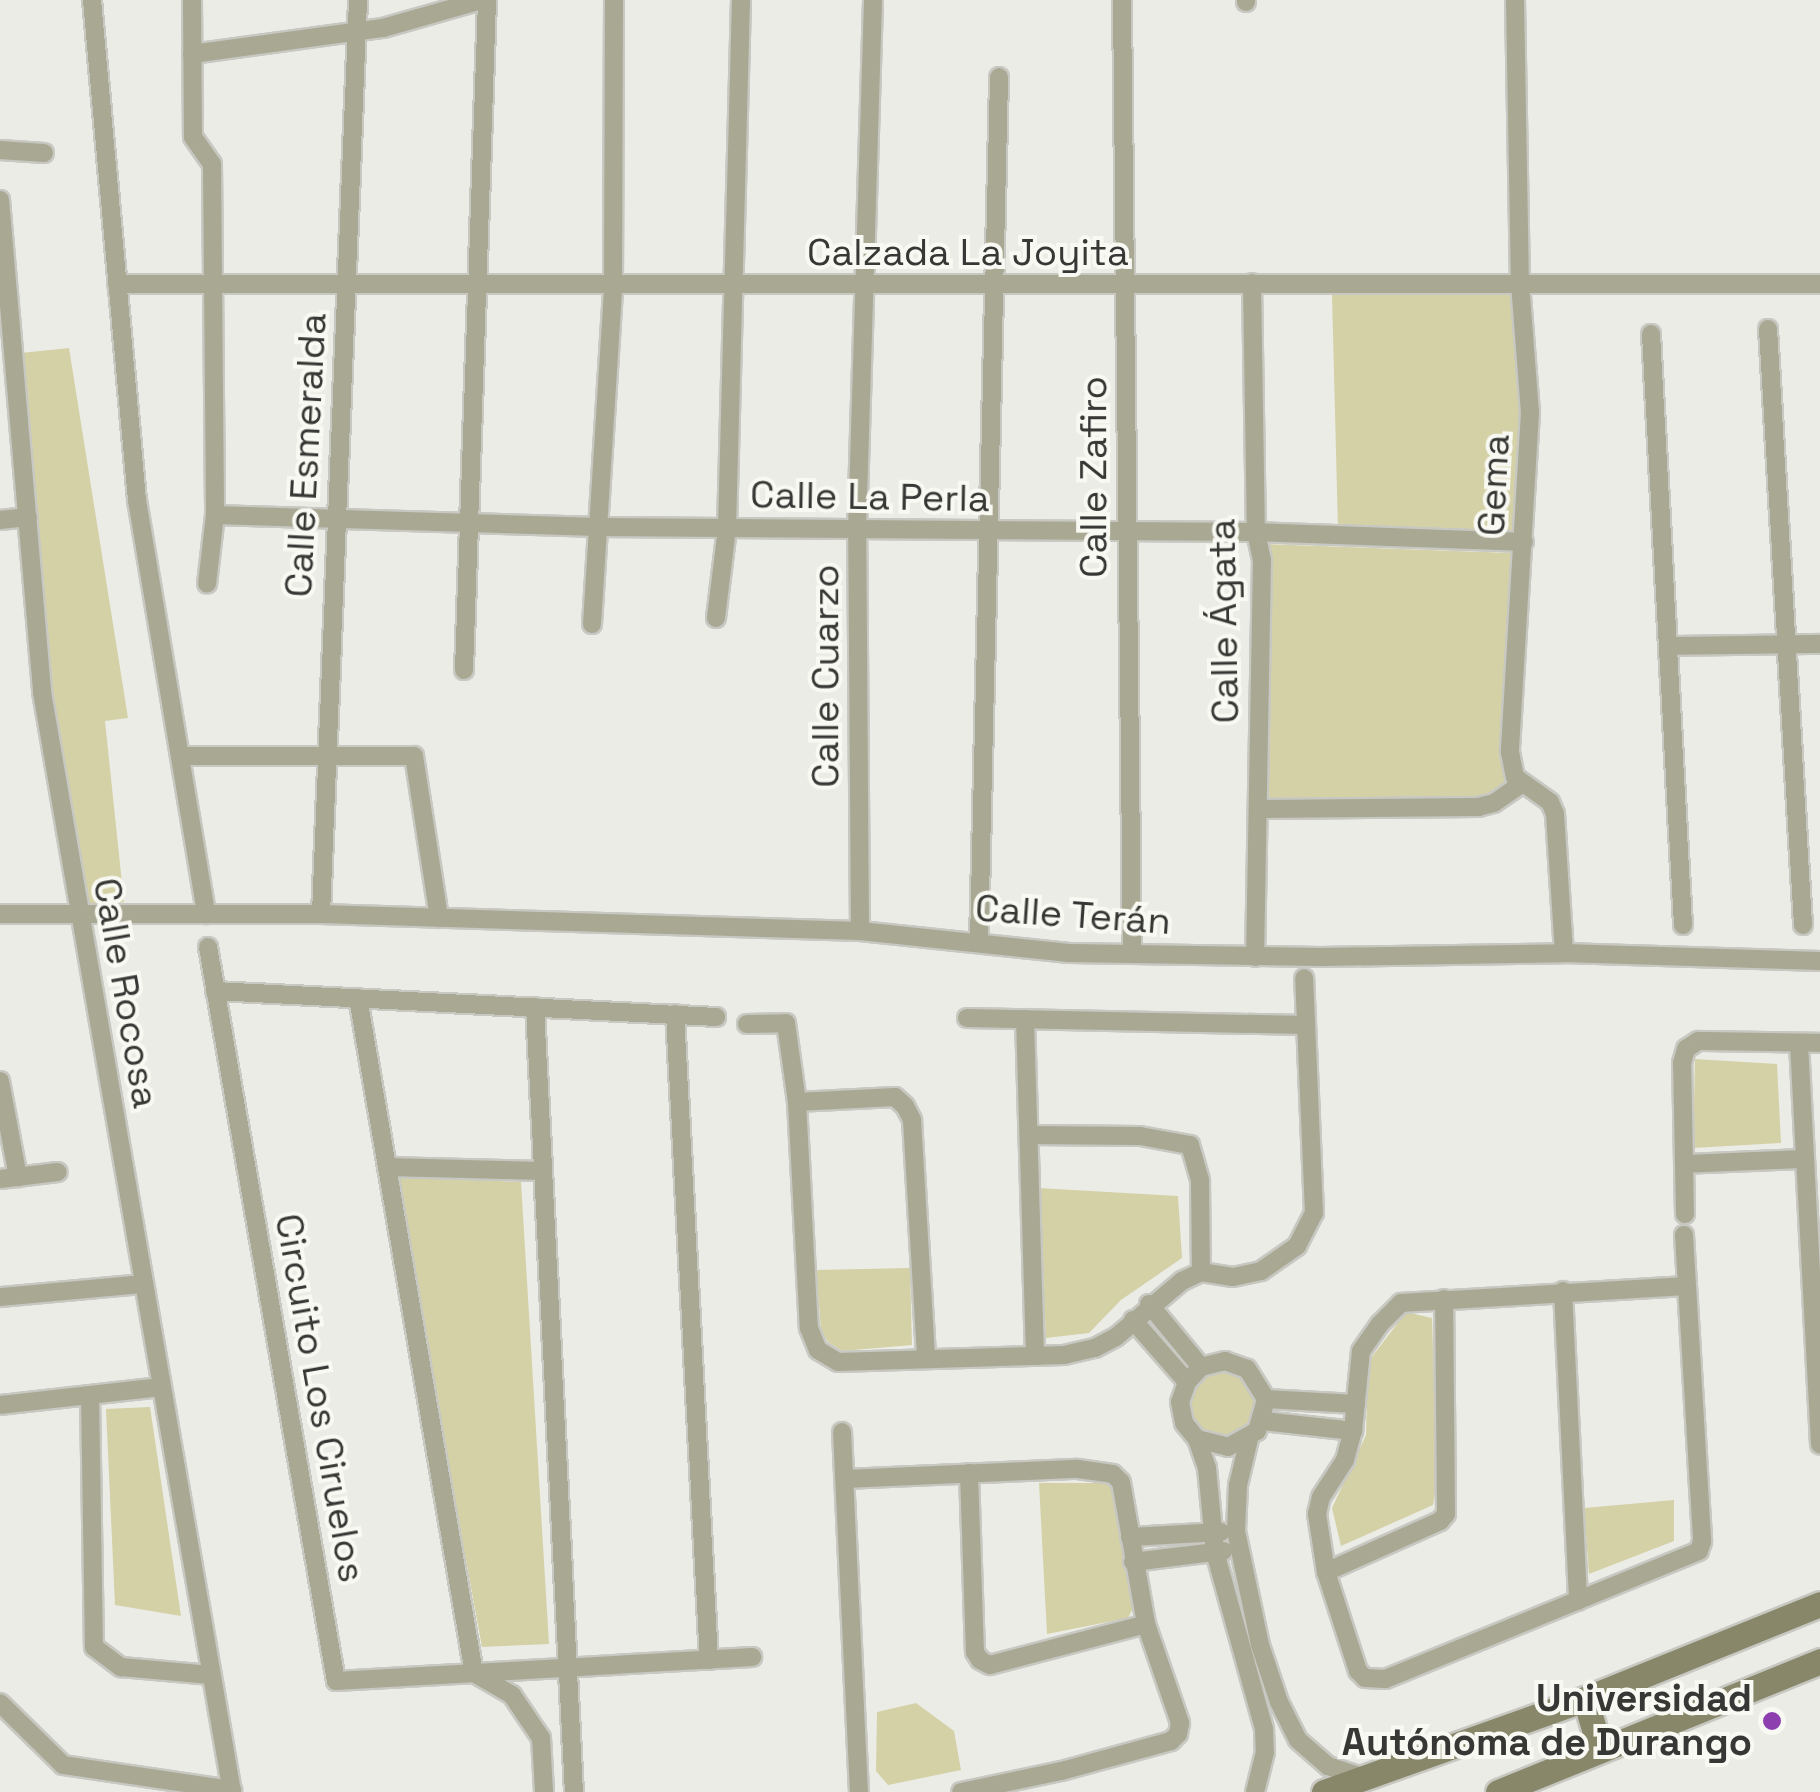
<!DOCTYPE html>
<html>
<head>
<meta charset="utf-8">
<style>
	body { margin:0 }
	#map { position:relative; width:1820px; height:1792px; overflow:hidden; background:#ecece6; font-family:"Space Grotesk",sans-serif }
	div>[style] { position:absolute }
	.green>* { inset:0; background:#d4d1a7 }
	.round { border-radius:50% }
	.roads { filter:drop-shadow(2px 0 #c8c8c3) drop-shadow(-2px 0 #c8c8c3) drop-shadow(0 2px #c8c8c3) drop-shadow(0 -2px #c8c8c3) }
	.minor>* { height:18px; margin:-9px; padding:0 9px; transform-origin:9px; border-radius:9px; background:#a9a893 }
	.secondary>* { height:25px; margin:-12.5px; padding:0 12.5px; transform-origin:12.5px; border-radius:12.5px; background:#898769 }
	.dots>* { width:28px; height:28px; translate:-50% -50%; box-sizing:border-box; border:5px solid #f9f9f3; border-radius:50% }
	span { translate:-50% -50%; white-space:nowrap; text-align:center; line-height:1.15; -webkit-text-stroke:8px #f9f9f3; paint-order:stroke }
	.street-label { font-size:38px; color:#373735 }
	.poi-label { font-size:38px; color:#373735; font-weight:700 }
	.right { translate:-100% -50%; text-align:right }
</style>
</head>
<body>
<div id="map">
	<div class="green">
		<div style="clip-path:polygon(1514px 289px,1526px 414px,1518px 536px,1338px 530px,1332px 295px)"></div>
		<div style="clip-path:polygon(69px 348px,128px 718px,105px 721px,124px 902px,80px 909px,45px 694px,21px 353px)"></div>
		<div style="clip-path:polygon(1266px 544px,1511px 553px,1507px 783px,1490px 797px,1468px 803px,1265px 804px)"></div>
		<div style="clip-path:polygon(1695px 1059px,1777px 1064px,1781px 1143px,1693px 1148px)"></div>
		<div style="clip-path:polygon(395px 1176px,521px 1182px,549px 1644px,482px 1647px)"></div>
		<div style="clip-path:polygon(1038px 1188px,1178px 1196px,1182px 1258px,1121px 1300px,1089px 1333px,1046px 1338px)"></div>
		<div style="clip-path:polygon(910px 1268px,912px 1345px,842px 1351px,828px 1342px,821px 1330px,816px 1270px)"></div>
		<div style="clip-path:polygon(1406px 1312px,1432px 1318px,1437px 1481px,1433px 1505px,1341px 1546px,1332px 1508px,1366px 1435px,1368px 1362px)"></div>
		<div class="round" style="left:1190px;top:1370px;width:68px;height:68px"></div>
		<div style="clip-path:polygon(150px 1407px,181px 1616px,115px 1605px,106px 1409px)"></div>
		<div style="clip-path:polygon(1039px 1483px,1105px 1483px,1119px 1494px,1133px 1608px,1128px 1618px,1047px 1634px)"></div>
		<div style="clip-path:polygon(1674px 1500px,1674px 1541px,1589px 1574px,1584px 1508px)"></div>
		<div style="clip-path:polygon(916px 1703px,954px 1731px,961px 1770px,888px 1785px,876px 1771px,877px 1712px)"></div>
	</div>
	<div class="roads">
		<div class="minor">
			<div style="left:92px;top:0;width:502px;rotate:84.86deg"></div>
			<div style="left:137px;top:500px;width:420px;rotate:80.5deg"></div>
			<div style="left:192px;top:0;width:137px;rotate:89.6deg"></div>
			<div style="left:193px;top:137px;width:33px;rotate:55deg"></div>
			<div style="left:212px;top:164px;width:351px;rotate:89.5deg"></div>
			<div style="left:215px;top:515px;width:69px;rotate:96.6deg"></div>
			<div style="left:1122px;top:0;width:954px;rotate:89.4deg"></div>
			<div style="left:1246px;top:0;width:2px;rotate:90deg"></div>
			<div style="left:1515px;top:0;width:283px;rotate:89deg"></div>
			<div style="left:1520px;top:283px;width:129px;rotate:85.6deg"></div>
			<div style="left:1530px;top:412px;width:341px;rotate:93.4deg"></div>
			<div style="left:1510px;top:752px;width:25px;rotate:79deg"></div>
			<div style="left:1515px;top:777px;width:43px;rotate:35.5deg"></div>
			<div style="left:1550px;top:802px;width:13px;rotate:67deg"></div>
			<div style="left:1555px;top:814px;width:139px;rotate:86.3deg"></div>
			<div style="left:192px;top:54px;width:193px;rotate:-7.8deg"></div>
			<div style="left:383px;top:28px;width:102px;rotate:-15.9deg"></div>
			<div style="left:0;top:150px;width:44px;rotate:3.9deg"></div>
			<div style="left:0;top:200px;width:494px;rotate:85.1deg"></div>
			<div style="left:42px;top:692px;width:1116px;rotate:80.2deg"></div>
			<div style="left:1252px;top:283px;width:249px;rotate:89.1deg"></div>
			<div style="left:1256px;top:532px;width:29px;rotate:78deg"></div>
			<div style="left:1262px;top:560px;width:397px;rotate:91deg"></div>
			<div style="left:117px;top:284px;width:1703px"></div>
			<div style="left:1768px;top:329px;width:597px;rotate:86.64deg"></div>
			<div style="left:1651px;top:334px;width:592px;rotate:86.9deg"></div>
			<div style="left:215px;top:515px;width:383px;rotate:1.8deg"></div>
			<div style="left:598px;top:527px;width:658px;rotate:0.44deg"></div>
			<div style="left:1256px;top:532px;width:268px;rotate:2.1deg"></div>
			<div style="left:0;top:520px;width:28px;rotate:-6deg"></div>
			<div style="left:716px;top:618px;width:91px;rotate:-83deg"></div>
			<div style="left:727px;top:528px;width:528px;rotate:-88.48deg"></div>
			<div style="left:592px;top:624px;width:338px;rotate:-86.4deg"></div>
			<div style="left:613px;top:287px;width:287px;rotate:-89.8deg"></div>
			<div style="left:1668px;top:646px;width:152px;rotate:-0.8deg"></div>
			<div style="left:464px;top:670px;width:670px;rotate:-88.03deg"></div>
			<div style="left:180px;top:756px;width:234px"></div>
			<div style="left:414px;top:756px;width:164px;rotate:81.2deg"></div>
			<div style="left:1258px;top:809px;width:220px;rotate:-0.5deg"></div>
			<div style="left:1478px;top:807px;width:16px;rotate:-14deg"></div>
			<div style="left:1494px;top:803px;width:33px;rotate:-35deg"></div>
			<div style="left:0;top:914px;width:321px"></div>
			<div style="left:321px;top:914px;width:539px;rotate:1.81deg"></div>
			<div style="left:860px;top:931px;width:210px;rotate:6deg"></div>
			<div style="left:1069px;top:953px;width:252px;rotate:0.9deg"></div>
			<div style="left:1321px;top:957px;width:243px;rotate:-0.9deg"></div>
			<div style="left:1564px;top:953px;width:256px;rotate:1.8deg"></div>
			<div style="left:321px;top:914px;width:915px;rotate:-87.68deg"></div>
			<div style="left:860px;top:931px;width:400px;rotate:-90.4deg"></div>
			<div style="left:857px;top:531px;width:531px;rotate:-88.27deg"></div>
			<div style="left:979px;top:941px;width:864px;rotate:-88.67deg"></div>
			<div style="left:208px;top:947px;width:745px;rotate:80.11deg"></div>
			<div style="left:336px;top:1681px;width:417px;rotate:-3.3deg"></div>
			<div style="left:215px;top:991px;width:502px;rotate:2.97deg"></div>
			<div style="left:358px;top:998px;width:685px;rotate:80.25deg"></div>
			<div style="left:474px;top:1673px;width:44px;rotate:30.1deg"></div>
			<div style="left:512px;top:1695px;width:52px;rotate:56deg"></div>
			<div style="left:541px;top:1738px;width:54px;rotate:86.8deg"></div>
			<div style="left:535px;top:1007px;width:786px;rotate:87.16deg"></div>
			<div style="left:675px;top:1014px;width:647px;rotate:86.99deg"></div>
			<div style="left:967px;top:1018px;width:338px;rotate:1.2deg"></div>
			<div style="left:1025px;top:1019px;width:337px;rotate:88.3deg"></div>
			<div style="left:747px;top:1024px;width:39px;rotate:-1deg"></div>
			<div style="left:786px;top:1023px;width:80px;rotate:82.1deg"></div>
			<div style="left:797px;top:1102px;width:226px;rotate:87deg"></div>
			<div style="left:809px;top:1328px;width:24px;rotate:68deg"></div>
			<div style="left:818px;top:1350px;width:23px;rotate:31deg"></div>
			<div style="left:838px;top:1362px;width:226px;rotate:-1.8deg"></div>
			<div style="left:1064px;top:1355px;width:32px;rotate:-13deg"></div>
			<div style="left:1095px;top:1348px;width:24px;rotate:-28deg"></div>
			<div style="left:1116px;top:1337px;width:87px;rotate:-40.3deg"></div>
			<div style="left:1182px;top:1281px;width:21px;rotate:-25deg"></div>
			<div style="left:1201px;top:1272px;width:32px;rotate:9deg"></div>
			<div style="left:1233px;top:1277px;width:29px;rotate:-12deg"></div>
			<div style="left:1261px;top:1271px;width:44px;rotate:-34.8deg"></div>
			<div style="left:1297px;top:1246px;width:37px;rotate:-63deg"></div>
			<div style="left:1314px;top:1213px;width:235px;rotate:-92.4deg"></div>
			<div style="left:1799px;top:1043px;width:402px;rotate:87deg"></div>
			<div style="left:0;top:1081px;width:98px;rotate:79.4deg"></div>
			<div style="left:797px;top:1102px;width:98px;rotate:-2.9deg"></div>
			<div style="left:895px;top:1097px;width:13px;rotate:42deg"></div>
			<div style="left:905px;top:1106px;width:16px;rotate:63deg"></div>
			<div style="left:912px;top:1120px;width:239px;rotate:86.6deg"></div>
			<div style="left:1029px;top:1135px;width:111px;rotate:0.5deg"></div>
			<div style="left:1140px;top:1136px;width:51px;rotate:10.2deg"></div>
			<div style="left:1190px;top:1145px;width:37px;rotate:74deg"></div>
			<div style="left:1200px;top:1181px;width:91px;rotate:89.4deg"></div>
			<div style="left:1684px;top:1164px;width:121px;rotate:-2.4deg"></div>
			<div style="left:387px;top:1167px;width:156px;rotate:1.5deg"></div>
			<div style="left:0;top:1179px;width:58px;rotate:-6.9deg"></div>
			<div style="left:1685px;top:1214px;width:151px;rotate:-91.1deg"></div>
			<div style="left:1682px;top:1063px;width:15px;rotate:-74deg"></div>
			<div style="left:1686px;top:1049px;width:14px;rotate:-34deg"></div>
			<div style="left:1698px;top:1041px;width:122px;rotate:0.9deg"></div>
			<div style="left:1684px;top:1235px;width:307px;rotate:86.6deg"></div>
			<div style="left:1702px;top:1541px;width:10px;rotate:107deg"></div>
			<div style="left:1699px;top:1551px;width:339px;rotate:157.8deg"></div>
			<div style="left:1385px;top:1679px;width:20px;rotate:-177deg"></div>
			<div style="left:1365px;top:1678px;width:10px;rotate:-135deg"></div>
			<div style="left:1358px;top:1671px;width:104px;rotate:-107.9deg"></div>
			<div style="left:1326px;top:1572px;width:59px;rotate:-98.8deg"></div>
			<div style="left:1317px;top:1514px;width:17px;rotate:-77deg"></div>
			<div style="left:1321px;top:1497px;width:44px;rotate:-57deg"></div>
			<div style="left:1345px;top:1460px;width:30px;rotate:-75deg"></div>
			<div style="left:1353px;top:1431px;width:80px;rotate:-84.3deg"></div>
			<div style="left:1361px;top:1351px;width:33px;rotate:-55deg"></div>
			<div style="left:1380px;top:1324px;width:30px;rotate:-45deg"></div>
			<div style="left:1401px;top:1303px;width:285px;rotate:-3.4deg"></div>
			<div style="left:1563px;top:1291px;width:310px;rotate:87.2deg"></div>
			<div style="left:0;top:1297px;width:144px;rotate:-5.2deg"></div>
			<div style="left:1149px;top:1304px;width:82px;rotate:50.5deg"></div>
			<div style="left:1133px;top:1320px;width:82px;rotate:48.9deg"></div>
			<div style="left:90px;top:1395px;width:252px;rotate:89.1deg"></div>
			<div style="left:94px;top:1647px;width:34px;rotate:37deg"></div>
			<div style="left:121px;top:1667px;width:90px;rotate:5.1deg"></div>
			<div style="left:1266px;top:1399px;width:90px;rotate:3.2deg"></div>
			<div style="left:0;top:1405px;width:162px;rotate:-6.4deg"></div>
			<div style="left:1263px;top:1421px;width:91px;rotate:6.3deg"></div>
			<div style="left:842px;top:1432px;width:360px;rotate:87.3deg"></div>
			<div style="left:1197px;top:1439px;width:32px;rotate:14deg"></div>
			<div style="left:1228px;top:1447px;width:33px;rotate:-29deg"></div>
			<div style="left:1257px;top:1431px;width:33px;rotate:-74deg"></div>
			<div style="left:1266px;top:1399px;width:36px;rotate:-122deg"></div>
			<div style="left:1247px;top:1369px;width:23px;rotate:-160deg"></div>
			<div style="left:1225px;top:1361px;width:25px;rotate:166deg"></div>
			<div style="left:1201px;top:1367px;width:21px;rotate:133deg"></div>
			<div style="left:1187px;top:1382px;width:21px;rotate:109deg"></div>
			<div style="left:1180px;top:1402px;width:21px;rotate:79deg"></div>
			<div style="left:1184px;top:1423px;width:21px;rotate:51deg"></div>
			<div style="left:1197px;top:1439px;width:31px;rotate:71deg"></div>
			<div style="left:1207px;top:1468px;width:84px;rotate:84.6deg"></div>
			<div style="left:1215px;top:1552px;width:184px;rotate:74.5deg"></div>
			<div style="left:1264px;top:1729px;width:23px;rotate:88deg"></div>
			<div style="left:1265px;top:1752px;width:41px;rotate:104deg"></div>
			<div style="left:1249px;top:1439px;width:47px;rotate:103.4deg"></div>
			<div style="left:1238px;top:1485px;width:46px;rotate:92.5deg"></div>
			<div style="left:1236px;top:1531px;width:116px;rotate:78.1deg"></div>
			<div style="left:1260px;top:1645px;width:60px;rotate:71.6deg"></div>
			<div style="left:1279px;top:1702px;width:42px;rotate:63.4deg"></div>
			<div style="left:1298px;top:1740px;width:40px;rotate:41deg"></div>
			<div style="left:1328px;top:1766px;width:36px;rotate:18deg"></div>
			<div style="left:969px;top:1473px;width:179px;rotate:88.1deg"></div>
			<div style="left:975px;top:1652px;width:9px;rotate:58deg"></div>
			<div style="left:980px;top:1660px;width:11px;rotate:27deg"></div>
			<div style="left:990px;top:1665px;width:161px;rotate:-14.7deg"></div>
			<div style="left:845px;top:1479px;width:233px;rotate:-2.5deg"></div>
			<div style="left:1078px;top:1469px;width:35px;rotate:8deg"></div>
			<div style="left:1113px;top:1474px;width:11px;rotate:45deg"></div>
			<div style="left:1121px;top:1482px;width:144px;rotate:80deg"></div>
			<div style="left:1146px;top:1624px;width:105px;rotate:71deg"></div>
			<div style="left:1180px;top:1723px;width:11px;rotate:100deg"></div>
			<div style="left:1178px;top:1734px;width:10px;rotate:135deg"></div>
			<div style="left:1171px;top:1741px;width:114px;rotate:164.7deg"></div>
			<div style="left:1061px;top:1771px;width:102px;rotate:168.1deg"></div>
			<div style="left:1130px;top:1537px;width:91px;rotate:-3.1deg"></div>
			<div style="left:1133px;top:1562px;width:91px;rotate:-7deg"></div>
			<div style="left:1326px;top:1572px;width:125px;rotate:-24.1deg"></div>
			<div style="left:1440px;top:1521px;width:9px;rotate:-49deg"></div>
			<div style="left:1446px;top:1514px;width:215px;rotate:-90.5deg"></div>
			<div style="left:0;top:1703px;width:88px;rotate:44.5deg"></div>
			<div style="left:63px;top:1765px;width:171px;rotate:8.4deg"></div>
		</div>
		<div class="secondary">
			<div style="left:1585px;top:1699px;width:52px;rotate:73.3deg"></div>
			<div style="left:1324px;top:1792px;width:277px;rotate:-19.6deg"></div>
			<div style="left:1585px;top:1699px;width:253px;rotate:-22deg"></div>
			<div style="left:1498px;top:1792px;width:348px;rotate:-22.1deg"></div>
		</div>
	</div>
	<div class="dots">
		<div style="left:1772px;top:1721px;background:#8d3fb0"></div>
	</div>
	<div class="street-label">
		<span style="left:968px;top:253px">Calzada La Joyita</span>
		<span style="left:306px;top:455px;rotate:-87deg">Calle Esmeralda</span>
		<span style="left:1094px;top:477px;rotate:-90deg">Calle Zafiro</span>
		<span style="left:1494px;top:485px;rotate:-87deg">Gema</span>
		<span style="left:870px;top:497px;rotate:1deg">Calle La Perla</span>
		<span style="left:1224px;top:621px;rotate:-91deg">Calle Ágata</span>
		<span style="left:826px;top:676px;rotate:-90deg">Calle Cuarzo</span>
		<span style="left:1073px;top:915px;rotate:4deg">Calle Terán</span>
		<span style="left:126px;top:993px;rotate:80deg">Calle Rocosa</span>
		<span style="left:320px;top:1398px;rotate:80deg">Circuito Los Ciruelos</span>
	</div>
	<div class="poi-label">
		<span class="right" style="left:1752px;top:1721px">Universidad<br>Autónoma de Durango</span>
	</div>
</div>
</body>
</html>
